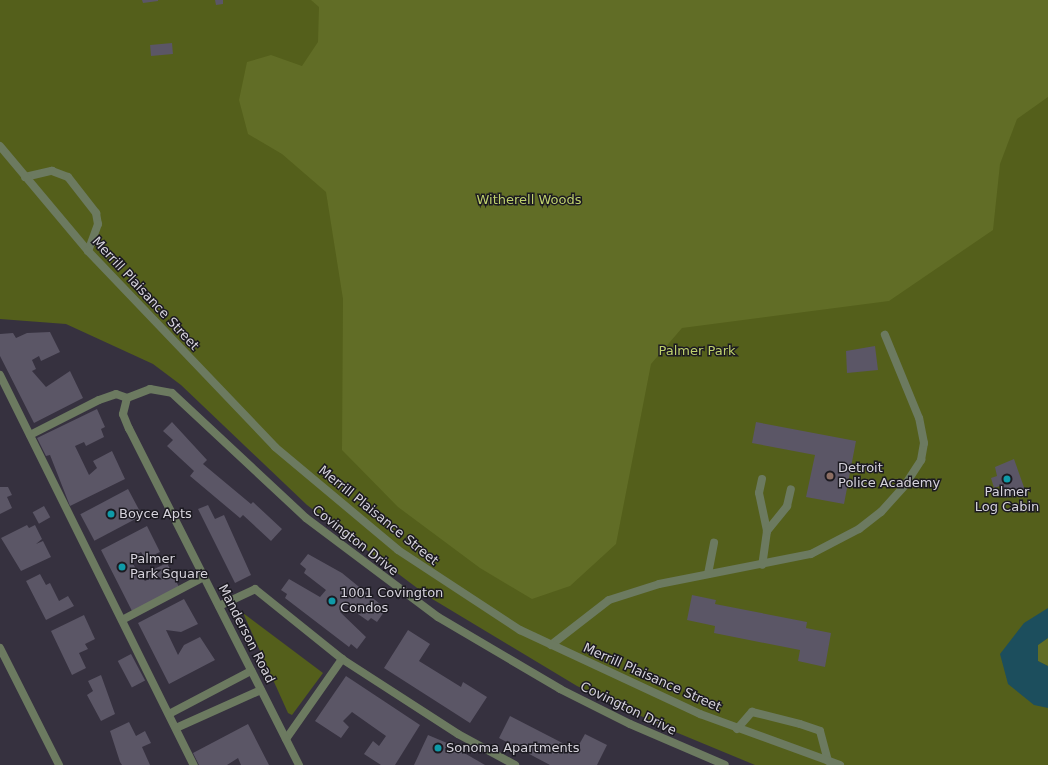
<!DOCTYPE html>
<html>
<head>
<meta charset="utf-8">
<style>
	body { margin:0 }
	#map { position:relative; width:1048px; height:765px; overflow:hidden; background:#36313f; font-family:"DejaVu Sans",sans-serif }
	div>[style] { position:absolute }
	.green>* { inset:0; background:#545f1b }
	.forest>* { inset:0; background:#616d26 }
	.water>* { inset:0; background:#1c4e5d }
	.building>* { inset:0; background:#5b5666; transform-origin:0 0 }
	.service>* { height:8px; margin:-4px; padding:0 4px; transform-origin:4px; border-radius:4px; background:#6c7a60 }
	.minor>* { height:8px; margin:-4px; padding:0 4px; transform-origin:4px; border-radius:4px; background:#6c7a60 }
	.tertiary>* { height:8px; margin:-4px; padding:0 4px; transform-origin:4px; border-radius:4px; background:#6c7a60 }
	.dots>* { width:11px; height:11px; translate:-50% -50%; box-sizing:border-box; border:2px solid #1c1a21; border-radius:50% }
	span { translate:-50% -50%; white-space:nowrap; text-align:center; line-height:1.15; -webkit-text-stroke:3px #1c1a21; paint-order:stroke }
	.park-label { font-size:13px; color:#bfd16e }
	.street-label { font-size:13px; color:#d6d3dc }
	.poi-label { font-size:13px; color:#d6d3dc }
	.left { translate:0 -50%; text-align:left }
</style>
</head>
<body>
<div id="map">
	<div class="green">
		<div style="clip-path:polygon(0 0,1048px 0,1048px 765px,755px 765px,673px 731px,577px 686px,429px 597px,307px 505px,181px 385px,153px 364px,66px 324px,0 319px)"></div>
		<div style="clip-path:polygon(243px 613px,323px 673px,292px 715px,288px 713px)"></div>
	</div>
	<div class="forest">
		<div style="clip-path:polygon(311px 0,1048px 0,1048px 97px,1017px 119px,1000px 164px,993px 230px,889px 301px,682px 328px,651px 364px,616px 544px,570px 586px,532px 599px,480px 568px,398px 507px,342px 450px,343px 299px,326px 192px,282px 154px,248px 134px,239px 100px,247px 62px,271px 55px,302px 66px,318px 42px,319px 7px)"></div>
		<div style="clip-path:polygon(1048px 638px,1048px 666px,1038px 661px,1038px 645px)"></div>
	</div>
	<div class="water">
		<div style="clip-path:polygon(1048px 608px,1048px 638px,1038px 645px,1038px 661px,1048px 666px,1048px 708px,1034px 705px,1008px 684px,1000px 654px,1024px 623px)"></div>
	</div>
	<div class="building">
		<div style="clip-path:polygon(142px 0,158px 0,158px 1px,143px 3px)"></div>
		<div style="clip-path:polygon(215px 0,223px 0,223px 4px,216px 5px)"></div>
		<div style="left:172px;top:43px;width:11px;height:22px;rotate:85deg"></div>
		<div style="clip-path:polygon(50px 332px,60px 352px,41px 361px,39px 356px,32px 360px,36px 369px,32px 371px,46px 387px,70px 371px,83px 398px,34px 423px,0 356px,0 334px,13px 333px,16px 338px,27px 333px)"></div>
		<div style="clip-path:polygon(875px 346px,878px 370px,847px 373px,846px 351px)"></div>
		<div style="clip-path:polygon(97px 409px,105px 427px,101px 429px,104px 437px,86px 446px,84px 442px,75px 446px,89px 475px,97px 468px,93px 461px,112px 451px,125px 479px,70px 506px,50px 455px,46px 456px,37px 438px)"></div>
		<div style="clip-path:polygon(172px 422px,207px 460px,203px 464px,251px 504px,253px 502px,282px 529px,271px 541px,243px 515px,240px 518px,190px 476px,194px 471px,167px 446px,173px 440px,163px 431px)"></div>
		<div style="clip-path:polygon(756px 422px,856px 441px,844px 504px,806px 497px,815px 455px,752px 443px)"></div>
		<div style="clip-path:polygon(1014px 459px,1025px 490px,1005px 498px,1000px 486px,994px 488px,991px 478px,997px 476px,995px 467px)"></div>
		<div style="clip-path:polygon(0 487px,8px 487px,12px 495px,7px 497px,12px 508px,0 514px)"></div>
		<div style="left:128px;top:489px;width:30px;height:54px;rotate:62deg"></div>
		<div style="clip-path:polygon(208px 505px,215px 519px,224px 515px,251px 575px,235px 583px,198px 509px)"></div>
		<div style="left:44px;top:506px;width:13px;height:13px;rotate:61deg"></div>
		<div style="clip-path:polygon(27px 525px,29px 528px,35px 525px,42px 539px,36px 544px,43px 541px,51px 557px,21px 571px,1px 538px)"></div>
		<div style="clip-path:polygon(147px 526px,160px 552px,145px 559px,141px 552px,130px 558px,138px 573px,145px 581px,153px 577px,150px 571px,167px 563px,179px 587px,132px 611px,101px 550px)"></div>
		<div style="clip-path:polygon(308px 554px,342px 573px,380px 604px,378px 608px,384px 612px,377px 622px,371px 618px,368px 621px,345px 605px,340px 612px,366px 637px,357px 649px,351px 644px,349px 647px,285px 598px,287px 594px,281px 590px,289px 579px,320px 597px,326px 590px,304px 573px,306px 569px,300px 564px)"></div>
		<div style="clip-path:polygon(40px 574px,46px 585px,50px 583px,59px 601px,68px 596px,74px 606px,46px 620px,26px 581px)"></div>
		<div style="clip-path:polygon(692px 595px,716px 600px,715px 604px,807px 622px,806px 628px,831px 633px,825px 667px,798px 661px,800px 650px,714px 633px,715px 626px,687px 620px)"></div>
		<div style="clip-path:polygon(184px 599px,198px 624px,181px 632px,166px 630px,178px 655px,184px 645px,200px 637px,215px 660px,169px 684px,138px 623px)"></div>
		<div style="clip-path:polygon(84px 615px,95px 639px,85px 644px,88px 649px,79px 653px,86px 668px,72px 675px,51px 631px)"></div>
		<div style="clip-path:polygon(408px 630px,430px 644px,419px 661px,461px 687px,463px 682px,487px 697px,470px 723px,384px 668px)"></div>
		<div style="left:131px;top:654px;width:30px;height:15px;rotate:62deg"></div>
		<div style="clip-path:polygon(101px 675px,115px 714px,101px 721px,87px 695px,93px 691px,88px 681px)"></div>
		<div style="clip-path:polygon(346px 676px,420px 725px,395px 765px,381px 765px,364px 754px,373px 741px,379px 746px,386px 736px,352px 712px,343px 721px,349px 727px,341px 738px,315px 721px)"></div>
		<div style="clip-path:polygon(510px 716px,576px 750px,585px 734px,607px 745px,597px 765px,550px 765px,499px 738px)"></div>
		<div style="clip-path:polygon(129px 722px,136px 736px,145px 731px,151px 743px,142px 747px,150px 765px,122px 765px,120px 762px,110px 731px)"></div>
		<div style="clip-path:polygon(248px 724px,269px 765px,241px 765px,238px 758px,227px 765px,199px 765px,193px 753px)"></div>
		<div style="clip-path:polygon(428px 735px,447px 743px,485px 765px,414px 765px)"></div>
	</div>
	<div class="service">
		<div style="left:25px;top:177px;width:28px;rotate:-13deg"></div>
		<div style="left:52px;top:171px;width:17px;rotate:21deg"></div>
		<div style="left:68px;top:177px;width:46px;rotate:52.1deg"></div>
		<div style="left:96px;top:213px;width:11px;rotate:80deg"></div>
		<div style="left:98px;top:224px;width:29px;rotate:110deg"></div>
		<div style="left:0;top:375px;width:436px;rotate:63.6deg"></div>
		<div style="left:30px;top:435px;width:77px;rotate:-26.9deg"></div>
		<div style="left:99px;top:400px;width:18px;rotate:-19deg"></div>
		<div style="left:116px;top:394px;width:12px;rotate:20deg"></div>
		<div style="left:762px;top:479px;width:14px;rotate:102deg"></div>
		<div style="left:759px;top:493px;width:39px;rotate:78deg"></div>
		<div style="left:767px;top:531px;width:34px;rotate:98deg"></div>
		<div style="left:767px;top:531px;width:32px;rotate:-51deg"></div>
		<div style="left:787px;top:506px;width:17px;rotate:-77deg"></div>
		<div style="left:708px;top:574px;width:32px;rotate:-79deg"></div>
		<div style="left:219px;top:606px;width:40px;rotate:-25deg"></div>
		<div style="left:255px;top:589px;width:112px;rotate:38.8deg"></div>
		<div style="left:122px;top:620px;width:93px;rotate:-27.7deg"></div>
		<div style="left:551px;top:645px;width:73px;rotate:-37.8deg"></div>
		<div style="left:609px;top:600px;width:52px;rotate:-17.7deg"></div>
		<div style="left:659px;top:584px;width:155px;rotate:-11.2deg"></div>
		<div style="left:811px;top:554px;width:54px;rotate:-27.5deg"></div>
		<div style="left:859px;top:529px;width:28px;rotate:-38deg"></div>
		<div style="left:881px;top:512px;width:36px;rotate:-48deg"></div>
		<div style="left:905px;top:485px;width:30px;rotate:-57deg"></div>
		<div style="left:921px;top:460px;width:17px;rotate:-80deg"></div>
		<div style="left:924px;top:443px;width:25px;rotate:-101deg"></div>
		<div style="left:919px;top:418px;width:90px;rotate:-112.3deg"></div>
		<div style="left:169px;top:714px;width:93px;rotate:-27.7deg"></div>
		<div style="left:176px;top:728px;width:93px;rotate:-24.1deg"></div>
		<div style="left:737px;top:729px;width:23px;rotate:-49deg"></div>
		<div style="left:752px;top:712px;width:49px;rotate:14deg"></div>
		<div style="left:800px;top:724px;width:21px;rotate:19deg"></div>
		<div style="left:820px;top:731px;width:31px;rotate:75deg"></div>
		<div style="left:286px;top:739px;width:98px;rotate:-55deg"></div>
		<div style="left:342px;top:659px;width:138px;rotate:32.9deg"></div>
		<div style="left:458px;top:734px;width:65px;rotate:28.5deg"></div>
	</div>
	<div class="minor">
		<div style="left:299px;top:765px;width:377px;rotate:-116.8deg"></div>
		<div style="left:129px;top:429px;width:16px;rotate:-112deg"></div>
		<div style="left:123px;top:414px;width:16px;rotate:-76deg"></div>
		<div style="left:127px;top:398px;width:25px;rotate:-21deg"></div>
		<div style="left:150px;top:389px;width:22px;rotate:10deg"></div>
		<div style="left:172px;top:393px;width:183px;rotate:43deg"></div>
		<div style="left:306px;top:518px;width:165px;rotate:36.9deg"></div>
		<div style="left:438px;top:617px;width:142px;rotate:30.5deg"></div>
		<div style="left:560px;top:689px;width:78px;rotate:26.6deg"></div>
		<div style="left:630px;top:724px;width:103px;rotate:23.3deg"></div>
	</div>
	<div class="tertiary">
		<div style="left:0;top:146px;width:137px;rotate:50deg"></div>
		<div style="left:88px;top:251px;width:271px;rotate:46.3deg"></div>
		<div style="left:275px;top:447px;width:160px;rotate:39.9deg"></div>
		<div style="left:398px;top:550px;width:146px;rotate:33.3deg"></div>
		<div style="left:520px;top:630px;width:199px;rotate:25deg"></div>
		<div style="left:700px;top:714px;width:149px;rotate:20deg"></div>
		<div style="left:0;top:648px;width:131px;rotate:63.2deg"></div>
	</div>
	<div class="dots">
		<div style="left:830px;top:476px;background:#8d6e63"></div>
		<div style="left:1007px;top:479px;background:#0f9aa8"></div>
		<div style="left:111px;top:514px;background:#0f9aa8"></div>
		<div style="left:122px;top:567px;background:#0f9aa8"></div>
		<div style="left:332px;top:601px;background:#0f9aa8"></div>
		<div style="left:438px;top:748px;background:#0f9aa8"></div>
	</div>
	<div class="park-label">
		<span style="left:529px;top:200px">Witherell Woods</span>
		<span style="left:697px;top:351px">Palmer Park</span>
	</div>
	<div class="street-label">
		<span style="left:145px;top:294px;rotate:47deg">Merrill Plaisance Street</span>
		<span style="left:378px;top:516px;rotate:39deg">Merrill Plaisance Street</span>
		<span style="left:355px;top:541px;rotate:38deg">Covington Drive</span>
		<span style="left:246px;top:634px;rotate:63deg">Manderson Road</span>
		<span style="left:652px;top:678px;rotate:24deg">Merrill Plaisance Street</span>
		<span style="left:628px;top:709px;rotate:26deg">Covington Drive</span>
	</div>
	<div class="poi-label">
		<span class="left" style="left:838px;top:476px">Detroit<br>Police Academy</span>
		<span style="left:1007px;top:500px">Palmer<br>Log Cabin</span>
		<span class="left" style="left:119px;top:514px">Boyce Apts</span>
		<span class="left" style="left:130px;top:567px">Palmer<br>Park Square</span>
		<span class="left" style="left:340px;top:601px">1001 Covington<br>Condos</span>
		<span class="left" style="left:446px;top:748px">Sonoma Apartments</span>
	</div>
</div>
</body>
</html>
